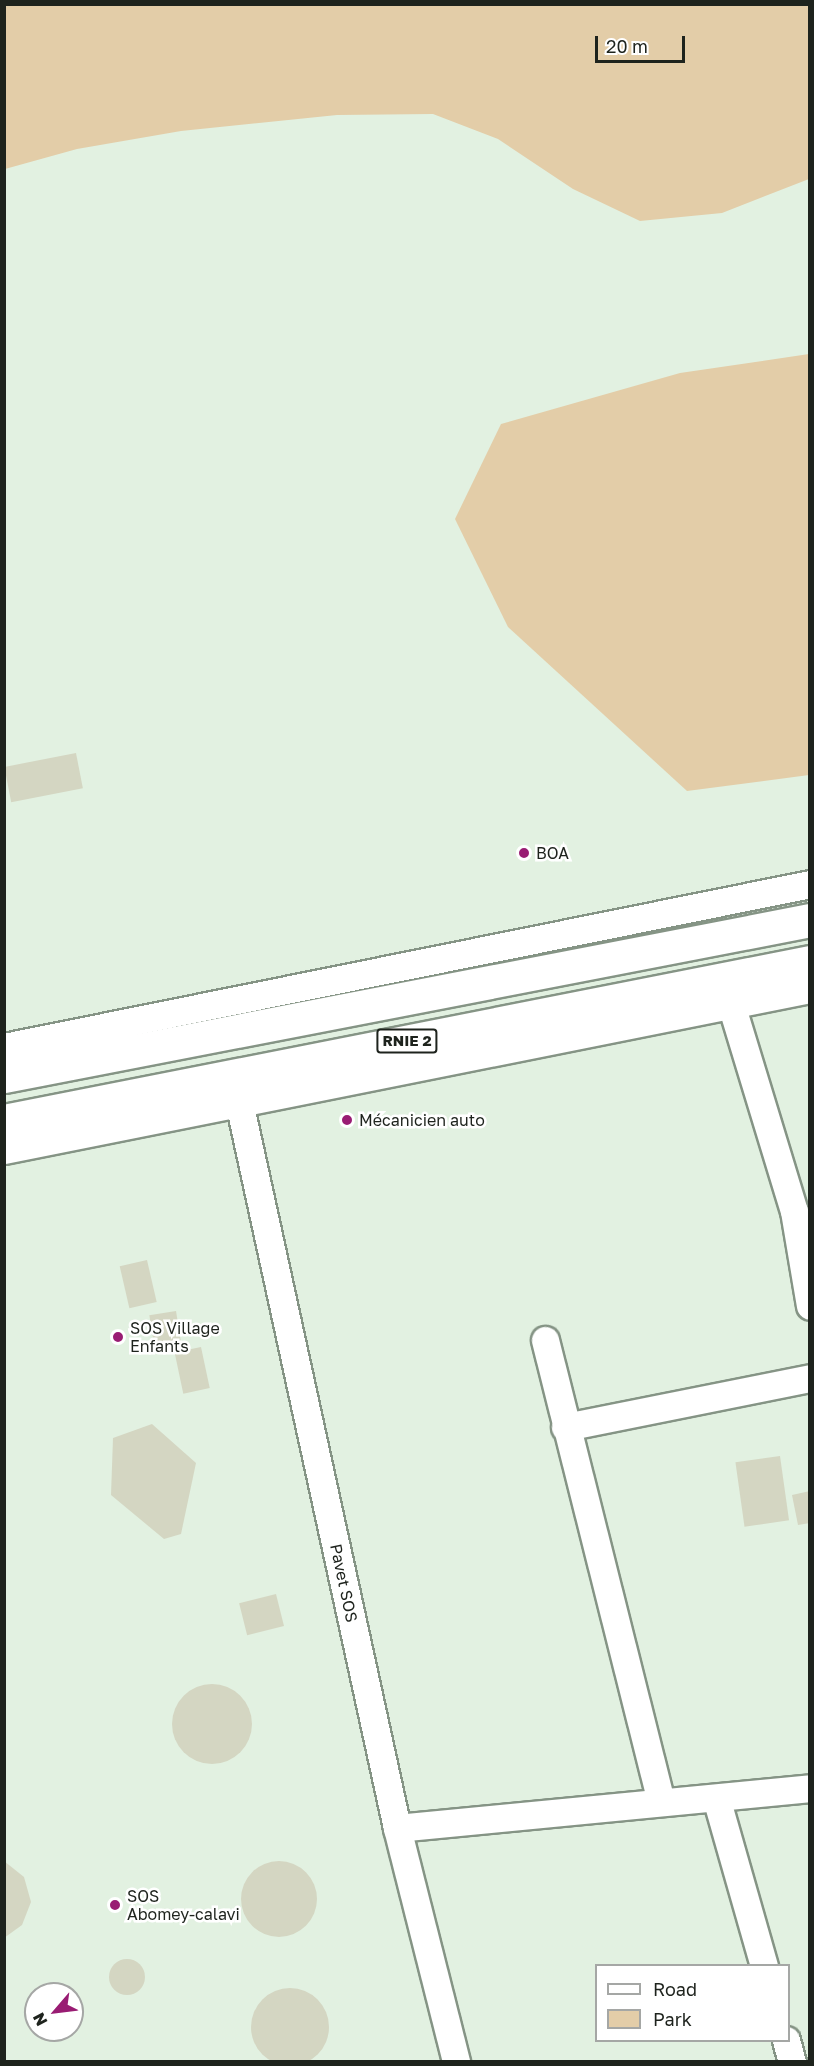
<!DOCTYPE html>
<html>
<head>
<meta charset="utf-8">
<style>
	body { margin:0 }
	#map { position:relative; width:814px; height:2066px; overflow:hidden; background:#e2f1e1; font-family:"Golos Text",sans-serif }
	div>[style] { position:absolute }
	.green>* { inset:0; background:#e3cda8 }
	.building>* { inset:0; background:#d4d6c2; transform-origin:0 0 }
	.round { border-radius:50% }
	.roads { filter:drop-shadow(2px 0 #859485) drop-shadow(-2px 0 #859485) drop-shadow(0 2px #859485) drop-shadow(0 -2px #859485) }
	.street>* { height:27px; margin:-13.5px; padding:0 13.5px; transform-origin:13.5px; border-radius:13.5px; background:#fff }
	.highway>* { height:33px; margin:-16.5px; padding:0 16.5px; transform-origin:16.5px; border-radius:16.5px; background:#fff }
	.dots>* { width:16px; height:16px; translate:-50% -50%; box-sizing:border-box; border:3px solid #fff; border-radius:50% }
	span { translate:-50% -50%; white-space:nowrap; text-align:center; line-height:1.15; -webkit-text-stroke:5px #fff; paint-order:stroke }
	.shield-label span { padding:2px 4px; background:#fff; border:2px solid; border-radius:4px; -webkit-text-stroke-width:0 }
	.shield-label { font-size:15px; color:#1e231d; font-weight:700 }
	.poi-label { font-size:16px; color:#1e231d }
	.left { translate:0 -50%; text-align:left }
	.street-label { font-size:16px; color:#1e231d }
	.frame { position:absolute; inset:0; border:6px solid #1e231d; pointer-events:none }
	.legend { position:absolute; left:595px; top:1964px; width:195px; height:78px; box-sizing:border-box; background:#fff; border:2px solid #a5a7a5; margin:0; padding:8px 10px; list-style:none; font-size:18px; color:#1e231d }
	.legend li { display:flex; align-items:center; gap:12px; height:30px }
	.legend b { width:30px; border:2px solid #a5a7a5 }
	.north { position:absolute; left:24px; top:1982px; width:60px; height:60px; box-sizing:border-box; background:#fff; border:2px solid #a5a7a5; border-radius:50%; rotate:242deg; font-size:16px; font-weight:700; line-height:24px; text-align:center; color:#1e231d }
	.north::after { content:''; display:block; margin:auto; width:21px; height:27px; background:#991c73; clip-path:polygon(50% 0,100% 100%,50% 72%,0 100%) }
	.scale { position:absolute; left:595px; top:36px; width:90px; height:27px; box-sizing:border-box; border:3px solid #1e231d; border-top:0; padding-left:8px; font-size:18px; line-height:21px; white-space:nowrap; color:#1e231d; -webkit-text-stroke:4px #fff; paint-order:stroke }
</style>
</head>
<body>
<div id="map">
	<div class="green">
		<div style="clip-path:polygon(4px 5px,809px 5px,809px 179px,722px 213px,640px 221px,573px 189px,498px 139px,433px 114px,337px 115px,181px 131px,77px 149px,5px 169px)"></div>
		<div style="clip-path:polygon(809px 354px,809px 775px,687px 791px,508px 627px,455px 519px,501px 424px,680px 373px)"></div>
	</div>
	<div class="building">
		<div style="left:76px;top:753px;width:36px;height:73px;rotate:79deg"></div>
		<div style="left:147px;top:1260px;width:43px;height:28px;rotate:77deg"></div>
		<div style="left:176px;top:1311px;width:30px;height:27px;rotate:81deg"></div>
		<div style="left:201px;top:1347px;width:42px;height:27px;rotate:78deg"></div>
		<div style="clip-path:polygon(152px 1424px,196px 1463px,181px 1534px,164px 1539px,111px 1495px,113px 1438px)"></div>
		<div style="left:780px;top:1456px;width:65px;height:45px;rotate:82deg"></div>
		<div style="clip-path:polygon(810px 1491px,810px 1523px,798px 1525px,792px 1495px)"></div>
		<div style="left:276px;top:1594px;width:33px;height:38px;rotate:76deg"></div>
		<div class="round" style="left:172px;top:1684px;width:80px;height:80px"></div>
		<div class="round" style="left:241px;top:1861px;width:76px;height:76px"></div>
		<div style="clip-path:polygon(4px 1861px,24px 1877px,31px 1902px,22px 1925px,4px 1938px)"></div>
		<div class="round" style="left:109px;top:1959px;width:36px;height:36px"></div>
		<div class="round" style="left:251px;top:1988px;width:78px;height:78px"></div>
	</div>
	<div class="roads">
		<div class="street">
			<div style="left:731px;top:1004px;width:216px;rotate:73.1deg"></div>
			<div style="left:794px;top:1211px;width:96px;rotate:80.4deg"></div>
			<div style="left:4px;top:1047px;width:822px;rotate:-11.43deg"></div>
			<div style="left:239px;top:1102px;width:743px;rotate:77.72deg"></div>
			<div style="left:397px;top:1828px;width:241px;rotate:75.8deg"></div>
			<div style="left:4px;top:1150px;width:822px;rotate:-11.3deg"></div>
			<div style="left:545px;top:1340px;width:475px;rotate:75.9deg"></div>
			<div style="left:565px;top:1427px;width:250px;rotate:-11.3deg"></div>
			<div style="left:717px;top:1801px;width:172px;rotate:74.1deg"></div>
			<div style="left:397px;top:1828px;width:415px;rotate:-5.5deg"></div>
			<div style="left:786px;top:2040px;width:23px;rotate:75deg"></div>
		</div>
		<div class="highway">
			<div style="left:4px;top:1076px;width:821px;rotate:-10.95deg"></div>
			<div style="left:4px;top:1121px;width:822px;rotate:-11.16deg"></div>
		</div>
	</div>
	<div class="dots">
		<div style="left:524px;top:853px;background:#991c73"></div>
		<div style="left:347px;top:1120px;background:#991c73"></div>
		<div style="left:118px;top:1337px;background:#991c73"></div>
		<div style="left:115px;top:1905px;background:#991c73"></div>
	</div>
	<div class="shield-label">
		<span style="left:407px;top:1041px">RNIE 2</span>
	</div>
	<div class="poi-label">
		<span class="left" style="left:536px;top:853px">BOA</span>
		<span class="left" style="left:359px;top:1120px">Mécanicien auto</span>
		<span class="left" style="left:130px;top:1337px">SOS Village<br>Enfants</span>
		<span class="left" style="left:127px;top:1905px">SOS<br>Abomey-calavi</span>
	</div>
	<div class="street-label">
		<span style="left:344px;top:1583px;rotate:78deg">Pavet SOS</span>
	</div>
	<div class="frame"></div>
	<ul class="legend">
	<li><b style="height:8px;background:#fff"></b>Road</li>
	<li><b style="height:16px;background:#e3cda8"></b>Park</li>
	</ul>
	<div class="north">N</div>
	<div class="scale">20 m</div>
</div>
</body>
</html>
